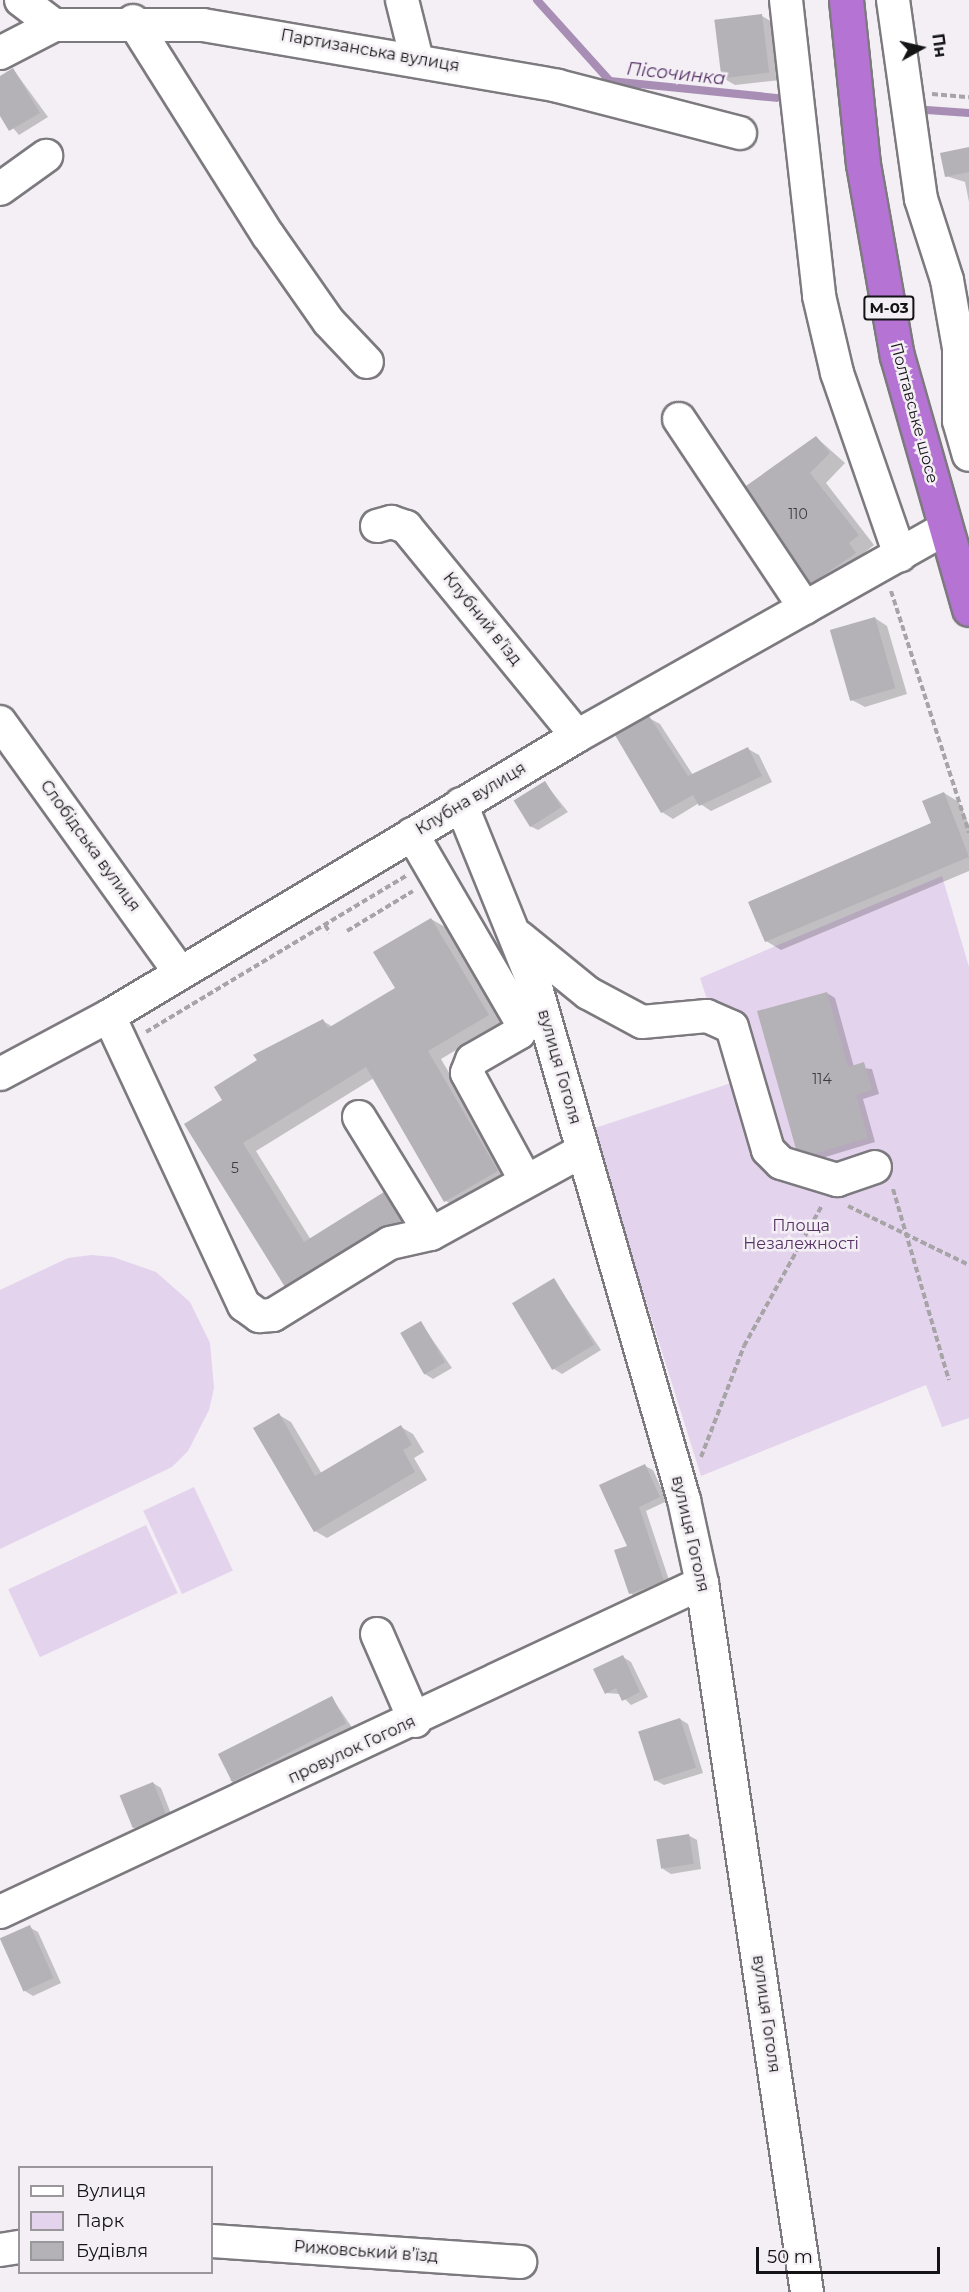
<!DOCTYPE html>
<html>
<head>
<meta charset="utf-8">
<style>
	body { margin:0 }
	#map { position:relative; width:969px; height:2292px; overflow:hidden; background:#f3eff4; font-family:Montserrat,sans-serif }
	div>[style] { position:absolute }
	.green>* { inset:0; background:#e4d3ed; transform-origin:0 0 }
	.shadow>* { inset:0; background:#0003 }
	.stream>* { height:8px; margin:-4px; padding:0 4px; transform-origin:4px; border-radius:4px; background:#a88eb5 }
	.building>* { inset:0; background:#b5b2b7; transform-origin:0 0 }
	.path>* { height:4px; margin-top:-2px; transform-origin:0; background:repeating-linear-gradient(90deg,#a7a4a8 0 6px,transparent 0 9px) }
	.roads { filter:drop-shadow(2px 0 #7d7a7f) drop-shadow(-2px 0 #7d7a7f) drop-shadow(0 2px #7d7a7f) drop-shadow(0 -2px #7d7a7f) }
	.minor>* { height:32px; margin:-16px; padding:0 16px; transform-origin:16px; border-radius:16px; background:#fff }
	.highway>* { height:33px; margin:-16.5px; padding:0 16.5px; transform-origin:16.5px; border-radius:16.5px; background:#b573d4 }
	span { translate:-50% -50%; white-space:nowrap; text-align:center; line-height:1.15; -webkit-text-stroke:5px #f3eff4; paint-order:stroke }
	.number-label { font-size:14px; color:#3c3b3e }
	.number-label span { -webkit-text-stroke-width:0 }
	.shield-label span { padding:2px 4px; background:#f3eff4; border:2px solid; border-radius:4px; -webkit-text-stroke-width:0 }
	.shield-label { font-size:15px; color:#141315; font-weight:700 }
	.street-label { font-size:16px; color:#141315 }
	.park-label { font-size:16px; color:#553165 }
	.water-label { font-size:18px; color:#563367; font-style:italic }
	.legend { position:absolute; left:18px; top:2166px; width:195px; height:108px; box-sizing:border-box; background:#f3eff4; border:2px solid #9a979b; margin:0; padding:8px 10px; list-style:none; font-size:18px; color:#141315 }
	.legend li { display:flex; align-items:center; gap:12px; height:30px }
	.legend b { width:30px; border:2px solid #9a979b }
	.north { position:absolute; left:891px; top:18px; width:60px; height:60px; -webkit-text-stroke:4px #f3eff4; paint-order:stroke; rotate:82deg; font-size:16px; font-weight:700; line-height:24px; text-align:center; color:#141315 }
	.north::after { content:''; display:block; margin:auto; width:21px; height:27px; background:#141315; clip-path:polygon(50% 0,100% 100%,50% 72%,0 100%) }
	.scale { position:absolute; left:756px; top:2247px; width:184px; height:27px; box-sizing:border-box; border:3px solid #141315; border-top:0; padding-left:8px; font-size:18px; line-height:21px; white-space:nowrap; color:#141315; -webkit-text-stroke:4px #f3eff4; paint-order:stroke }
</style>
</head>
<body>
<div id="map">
	<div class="green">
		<div style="clip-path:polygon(942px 876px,969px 967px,969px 1418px,942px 1427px,926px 1385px,701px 1476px,592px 1129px,734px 1082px,700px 978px)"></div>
		<div style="clip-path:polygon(91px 1255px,113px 1257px,156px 1272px,190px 1302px,210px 1343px,214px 1388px,209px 1410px,188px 1451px,172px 1467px,0 1549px,0 1290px,68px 1258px)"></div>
		<div style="left:194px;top:1487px;width:92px;height:56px;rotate:65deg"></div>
		<div style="left:146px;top:1525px;width:75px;height:152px;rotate:65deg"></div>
	</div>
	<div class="shadow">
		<div style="clip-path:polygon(762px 16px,774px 23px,781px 80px,735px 85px,723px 78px)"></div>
		<div style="clip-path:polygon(13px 69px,48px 117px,19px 135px,0 113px,0 77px)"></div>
		<div style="clip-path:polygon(969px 149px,969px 202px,965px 182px,946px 176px)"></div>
		<div style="clip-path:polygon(817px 438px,845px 463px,826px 483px,874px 545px,864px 553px,871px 562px,828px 592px,812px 583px,748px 487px)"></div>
		<div style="clip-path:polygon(875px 618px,887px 626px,907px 694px,865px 707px,852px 700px)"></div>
		<div style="clip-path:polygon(649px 718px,660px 724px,693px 775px,748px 749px,759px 755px,772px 782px,711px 811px,699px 803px,673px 819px,662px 812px)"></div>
		<div style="clip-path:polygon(545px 783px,568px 812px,538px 830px,530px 826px)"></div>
		<div style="clip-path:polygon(944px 793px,959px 802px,969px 825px,969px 871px,781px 950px,766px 941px,933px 824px)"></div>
		<div style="clip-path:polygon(431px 919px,445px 927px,501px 1023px,441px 1059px,511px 1179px,459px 1209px,446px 1201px,374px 1078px,256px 1151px,311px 1240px,384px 1194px,398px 1202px,415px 1229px,299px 1294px,286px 1286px,225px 1100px,323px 1021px,333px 1027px,397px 989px)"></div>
		<div style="clip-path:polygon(827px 993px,835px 998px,854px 1067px,872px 1069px,879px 1094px,863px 1099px,875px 1142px,822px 1158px,797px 1148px)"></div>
		<div style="clip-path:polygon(554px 1280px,601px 1350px,562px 1374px,554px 1369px)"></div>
		<div style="clip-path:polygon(421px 1323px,452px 1368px,433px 1379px,425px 1374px)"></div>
		<div style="clip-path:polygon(279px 1415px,291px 1422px,322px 1474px,401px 1427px,413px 1434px,424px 1452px,414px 1458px,427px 1480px,327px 1538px,315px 1531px)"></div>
		<div style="clip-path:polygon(645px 1466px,653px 1470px,667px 1501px,646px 1511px,671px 1586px,638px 1598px,630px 1593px,629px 1546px)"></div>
		<div style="clip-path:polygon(623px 1657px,631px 1662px,648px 1697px,631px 1705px,620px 1694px,606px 1693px)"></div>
		<div style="clip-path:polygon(332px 1698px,353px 1729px,238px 1785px,230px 1780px)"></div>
		<div style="clip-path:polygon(680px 1719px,688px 1724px,703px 1773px,664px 1785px,655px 1780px)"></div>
		<div style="clip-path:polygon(153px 1783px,161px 1788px,173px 1819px,142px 1832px,133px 1827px)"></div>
		<div style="clip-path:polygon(688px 1835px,697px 1840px,701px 1869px,671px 1874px,663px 1869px)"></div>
		<div style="clip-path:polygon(29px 1927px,38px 1932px,61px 1983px,33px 1996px,25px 1991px)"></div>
	</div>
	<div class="stream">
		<div style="left:537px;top:0;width:109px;rotate:48deg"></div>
		<div style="left:610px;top:81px;width:167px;rotate:5.8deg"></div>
		<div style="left:927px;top:110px;width:42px;rotate:4.1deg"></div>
	</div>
	<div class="building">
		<div style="left:762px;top:14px;width:59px;height:48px;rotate:83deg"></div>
		<div style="clip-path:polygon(13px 68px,40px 113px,9px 131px,0 116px,0 76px)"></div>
		<div style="clip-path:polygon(969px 147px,969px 172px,945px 177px,940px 153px)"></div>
		<div style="clip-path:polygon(816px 436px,830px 453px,810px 473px,859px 535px,849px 543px,856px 553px,811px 584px,746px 486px)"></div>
		<div style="left:875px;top:617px;width:74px;height:47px;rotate:74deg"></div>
		<div style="clip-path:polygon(649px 716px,688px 776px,748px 747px,762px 776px,699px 806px,693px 795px,661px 813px,615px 735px)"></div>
		<div style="left:545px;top:781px;width:31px;height:37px;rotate:58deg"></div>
		<div style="clip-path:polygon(944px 792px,969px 857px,765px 942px,748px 902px,931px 823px,922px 801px)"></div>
		<div style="clip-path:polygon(431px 918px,489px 1015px,428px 1051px,498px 1171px,444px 1202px,366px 1067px,243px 1143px,304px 1242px,384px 1192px,402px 1221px,381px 1228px,285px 1287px,184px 1124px,222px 1100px,214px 1087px,257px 1060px,253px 1055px,323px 1019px,328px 1028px,395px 988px,373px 952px)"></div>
		<div style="clip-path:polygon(827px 992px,848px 1067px,864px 1062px,872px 1090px,856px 1095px,868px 1138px,813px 1154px,796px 1149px,757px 1011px)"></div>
		<div style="left:554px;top:1278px;width:78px;height:49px;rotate:59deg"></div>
		<div style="left:421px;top:1321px;width:48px;height:24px;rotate:60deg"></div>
		<div style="clip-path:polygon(279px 1413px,315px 1476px,401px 1425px,412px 1445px,403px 1450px,415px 1472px,314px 1532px,253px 1428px)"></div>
		<div style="clip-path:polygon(645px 1464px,660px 1497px,639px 1507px,664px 1581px,629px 1594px,614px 1550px,627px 1546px,599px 1485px)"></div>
		<div style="clip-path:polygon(623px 1655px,640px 1692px,622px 1701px,616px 1688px,605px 1694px,593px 1669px)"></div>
		<div style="left:332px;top:1696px;width:31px;height:128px;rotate:63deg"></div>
		<div style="left:680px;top:1718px;width:52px;height:44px;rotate:72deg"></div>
		<div style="left:153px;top:1782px;width:35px;height:36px;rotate:68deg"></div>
		<div style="left:689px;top:1834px;width:30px;height:33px;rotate:81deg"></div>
		<div style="left:30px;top:1925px;width:58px;height:33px;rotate:66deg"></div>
	</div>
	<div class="path">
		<div style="left:932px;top:94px;width:37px;rotate:5deg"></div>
		<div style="left:891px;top:591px;width:254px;rotate:72.1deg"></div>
		<div style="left:325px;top:925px;width:9px;rotate:58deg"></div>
		<div style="left:347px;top:931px;width:77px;rotate:-31.2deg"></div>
		<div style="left:146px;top:1032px;width:305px;rotate:-31deg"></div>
		<div style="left:893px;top:1189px;width:199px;rotate:73.7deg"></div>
		<div style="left:848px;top:1206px;width:135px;rotate:26deg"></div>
		<div style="left:701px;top:1457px;width:119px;rotate:-68.8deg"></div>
		<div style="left:744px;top:1346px;width:161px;rotate:-61deg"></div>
	</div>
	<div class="roads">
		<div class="minor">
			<div style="left:21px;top:0;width:41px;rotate:37.1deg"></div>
			<div style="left:402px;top:0;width:62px;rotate:76deg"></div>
			<div style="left:786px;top:0;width:298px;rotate:83.6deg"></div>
			<div style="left:819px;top:296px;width:79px;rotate:76.8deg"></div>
			<div style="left:837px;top:373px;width:193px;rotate:70.9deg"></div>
			<div style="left:893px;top:0;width:201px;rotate:82deg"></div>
			<div style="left:921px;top:199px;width:85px;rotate:72.2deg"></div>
			<div style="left:947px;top:280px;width:69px;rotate:80deg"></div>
			<div style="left:959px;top:348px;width:73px;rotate:90deg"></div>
			<div style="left:959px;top:421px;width:35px;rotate:74deg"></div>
			<div style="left:133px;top:21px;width:253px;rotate:57.8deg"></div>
			<div style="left:268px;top:235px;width:106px;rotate:55deg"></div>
			<div style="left:329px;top:322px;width:55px;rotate:46.5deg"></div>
			<div style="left:0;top:53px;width:61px;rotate:-27.4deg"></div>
			<div style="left:54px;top:25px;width:149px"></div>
			<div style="left:203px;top:25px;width:360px;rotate:9.7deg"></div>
			<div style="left:558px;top:86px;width:188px;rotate:14.5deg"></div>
			<div style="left:0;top:189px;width:57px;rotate:-35.7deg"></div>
			<div style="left:679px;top:419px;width:227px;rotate:56.3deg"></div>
			<div style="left:377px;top:526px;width:15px;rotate:-16deg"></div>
			<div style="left:391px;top:522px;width:16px;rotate:18deg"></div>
			<div style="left:406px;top:527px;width:270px;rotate:50.7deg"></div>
			<div style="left:0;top:722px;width:307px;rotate:54.3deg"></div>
			<div style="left:461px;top:804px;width:202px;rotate:67.9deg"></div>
			<div style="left:537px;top:991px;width:530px;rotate:73.89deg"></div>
			<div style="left:684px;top:1500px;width:85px;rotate:77.8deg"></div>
			<div style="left:702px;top:1583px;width:717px;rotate:81.58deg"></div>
			<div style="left:412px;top:834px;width:216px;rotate:59.8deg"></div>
			<div style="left:521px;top:1021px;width:12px;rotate:99deg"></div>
			<div style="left:519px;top:1033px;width:54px;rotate:150.1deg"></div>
			<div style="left:472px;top:1060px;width:14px;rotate:111deg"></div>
			<div style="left:467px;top:1073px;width:123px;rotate:61.4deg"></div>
			<div style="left:519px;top:937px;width:89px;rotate:39.1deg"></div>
			<div style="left:588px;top:993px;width:61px;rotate:28.2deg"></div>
			<div style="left:642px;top:1022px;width:65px;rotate:-5.3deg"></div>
			<div style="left:707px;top:1016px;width:27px;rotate:24deg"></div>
			<div style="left:732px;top:1027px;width:128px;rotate:73.7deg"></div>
			<div style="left:768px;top:1150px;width:18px;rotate:45deg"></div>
			<div style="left:781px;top:1163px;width:59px;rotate:16.9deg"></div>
			<div style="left:837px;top:1180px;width:40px;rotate:-18.9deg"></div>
			<div style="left:109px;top:1016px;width:319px;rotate:65deg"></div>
			<div style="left:244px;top:1305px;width:19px;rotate:36deg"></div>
			<div style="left:259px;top:1316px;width:14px;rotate:-4deg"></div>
			<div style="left:273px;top:1315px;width:137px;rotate:-31.6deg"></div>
			<div style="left:390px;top:1243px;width:42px;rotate:-12.4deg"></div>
			<div style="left:431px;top:1234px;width:172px;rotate:-28.8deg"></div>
			<div style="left:0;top:1074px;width:123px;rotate:-28deg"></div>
			<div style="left:109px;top:1016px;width:545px;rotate:-30.89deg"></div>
			<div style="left:577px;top:736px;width:422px;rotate:-29.4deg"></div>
			<div style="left:359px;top:1117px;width:137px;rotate:58.4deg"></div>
			<div style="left:377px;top:1634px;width:95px;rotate:66.4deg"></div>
			<div style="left:0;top:1912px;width:775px;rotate:-25.11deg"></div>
			<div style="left:212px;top:2241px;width:309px;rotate:3.9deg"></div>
			<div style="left:0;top:2250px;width:20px;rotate:-9deg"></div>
		</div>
		<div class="highway">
			<div style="left:846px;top:0;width:165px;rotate:84.1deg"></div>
			<div style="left:863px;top:164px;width:195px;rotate:80deg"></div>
			<div style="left:897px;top:356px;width:263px;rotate:74.1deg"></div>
		</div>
	</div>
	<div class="number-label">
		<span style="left:798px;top:514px">110</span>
		<span style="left:822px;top:1079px">114</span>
		<span style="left:235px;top:1168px">5</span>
	</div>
	<div class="shield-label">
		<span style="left:889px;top:308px">М-03</span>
	</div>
	<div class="street-label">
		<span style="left:370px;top:51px;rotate:10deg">Партизанська вулиця</span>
		<span style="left:914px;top:413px;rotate:75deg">Полтавське шосе</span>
		<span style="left:482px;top:619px;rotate:51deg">Клубний в’їзд</span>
		<span style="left:471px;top:799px;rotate:-31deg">Клубна вулиця</span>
		<span style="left:90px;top:846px;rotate:54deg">Слобідська вулиця</span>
		<span style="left:559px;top:1067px;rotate:74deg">вулиця Гоголя</span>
		<span style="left:690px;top:1534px;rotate:77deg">вулиця Гоголя</span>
		<span style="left:352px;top:1750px;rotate:-25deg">провулок Гоголя</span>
		<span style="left:766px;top:2014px;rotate:82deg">вулиця Гоголя</span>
		<span style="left:366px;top:2252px;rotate:4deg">Рижовський в’їзд</span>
	</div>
	<div class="park-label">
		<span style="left:801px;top:1235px">Площа<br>Незалежності</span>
	</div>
	<div class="water-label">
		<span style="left:676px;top:74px;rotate:6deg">Пісочинка</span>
	</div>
	<ul class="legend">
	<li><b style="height:8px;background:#fff"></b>Вулиця</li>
	<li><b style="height:16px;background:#e4d3ed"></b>Парк</li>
	<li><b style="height:16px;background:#b5b2b7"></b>Будівля</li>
	</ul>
	<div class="north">Пн</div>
	<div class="scale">50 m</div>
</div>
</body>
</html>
